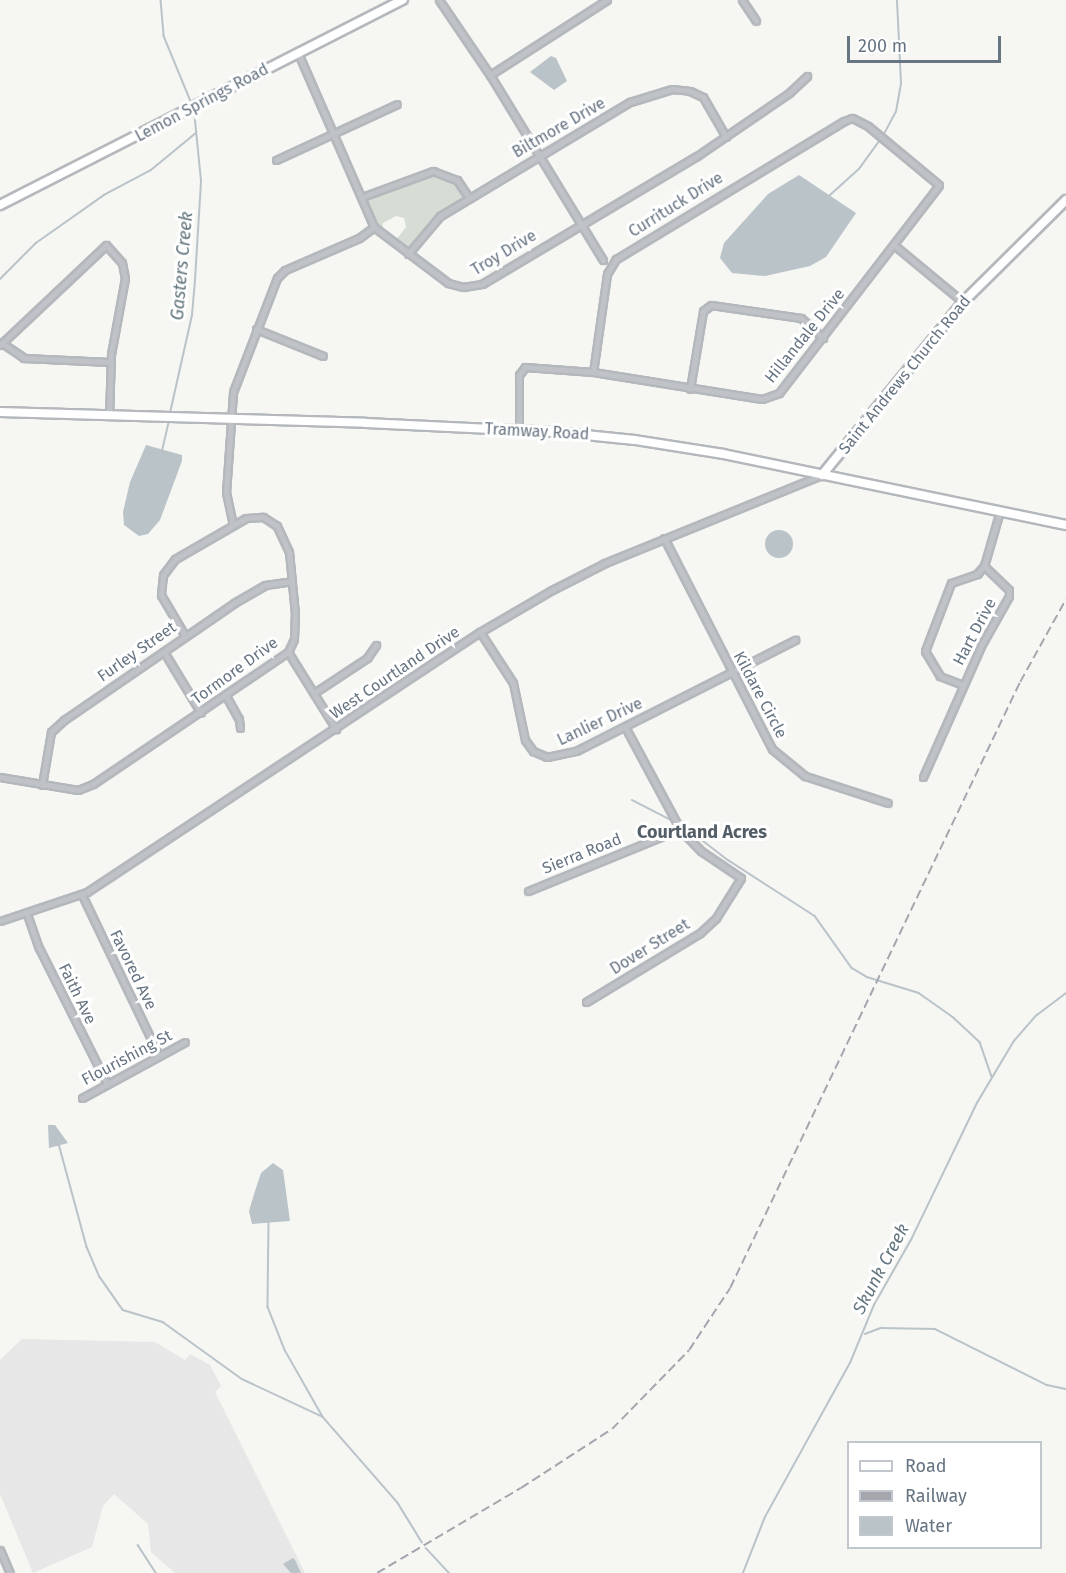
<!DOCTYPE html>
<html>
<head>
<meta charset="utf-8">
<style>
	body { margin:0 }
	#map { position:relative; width:1066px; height:1573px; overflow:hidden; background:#f6f6f3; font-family:"Fira Sans",sans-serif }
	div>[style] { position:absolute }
	.built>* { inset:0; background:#e6e7e6 }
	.green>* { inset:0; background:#d7dcd4 }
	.water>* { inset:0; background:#b9c3c8 }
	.round { border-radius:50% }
	.stream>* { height:1.5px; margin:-0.75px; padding:0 0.75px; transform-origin:0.75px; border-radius:0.75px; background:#b9c3c8 }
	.roads { filter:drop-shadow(2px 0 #b4b8bc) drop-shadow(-2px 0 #b4b8bc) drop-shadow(0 2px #b4b8bc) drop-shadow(0 -2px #b4b8bc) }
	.street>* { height:5px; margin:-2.5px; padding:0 2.5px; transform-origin:2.5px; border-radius:2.5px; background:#bfc2c6 }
	.secondary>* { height:8px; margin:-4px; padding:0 4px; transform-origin:4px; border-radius:4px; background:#fff }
	.rail>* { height:1.5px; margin-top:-0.75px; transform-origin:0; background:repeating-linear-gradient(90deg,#a3a7ad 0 9px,transparent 0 13.5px) }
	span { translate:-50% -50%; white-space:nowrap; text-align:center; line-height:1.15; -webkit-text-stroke:6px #fff; paint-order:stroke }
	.street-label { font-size:16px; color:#677482 }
	.water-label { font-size:18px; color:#63757e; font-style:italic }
	.neighbourhood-label { font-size:18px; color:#545e67; font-weight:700 }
	.legend { position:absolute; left:847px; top:1441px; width:195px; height:108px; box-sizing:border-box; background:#fff; border:2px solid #c2c7cd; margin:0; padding:8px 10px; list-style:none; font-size:18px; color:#677482 }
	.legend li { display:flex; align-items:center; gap:12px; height:30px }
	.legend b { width:30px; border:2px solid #c2c7cd }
	.scale { position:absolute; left:847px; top:36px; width:154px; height:27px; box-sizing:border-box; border:3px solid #677482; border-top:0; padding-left:8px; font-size:18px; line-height:21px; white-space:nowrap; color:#677482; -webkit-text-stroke:4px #fff; paint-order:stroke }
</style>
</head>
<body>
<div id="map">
	<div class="built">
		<div style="clip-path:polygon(22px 1339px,155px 1342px,185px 1360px,190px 1354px,210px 1365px,221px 1386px,215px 1392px,305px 1573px,175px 1573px,151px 1552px,148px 1524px,114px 1494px,103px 1506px,92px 1547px,33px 1573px,0 1494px,0 1360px)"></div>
	</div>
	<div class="green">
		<div style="clip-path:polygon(433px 174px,456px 183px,465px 197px,431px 221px,407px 251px,395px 241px,406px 227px,404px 218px,396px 216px,383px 223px,382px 230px,365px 198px)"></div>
	</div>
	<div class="water">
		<div style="clip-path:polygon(551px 56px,556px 58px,567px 81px,554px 90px,530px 72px)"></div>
		<div style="clip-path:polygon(799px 175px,856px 213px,826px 257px,810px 266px,765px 276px,732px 273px,720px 258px,724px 243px,768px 194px)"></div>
		<div style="clip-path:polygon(146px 445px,182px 455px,182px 461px,160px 520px,148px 534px,139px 536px,124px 525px,123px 512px,130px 482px)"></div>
		<div class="round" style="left:765px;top:530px;width:28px;height:28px"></div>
		<div style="clip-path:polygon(48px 1125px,55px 1125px,68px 1143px,49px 1148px)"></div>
		<div style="clip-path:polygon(273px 1163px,283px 1170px,290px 1221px,252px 1224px,249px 1211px,255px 1191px,261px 1173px)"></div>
		<div style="clip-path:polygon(293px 1558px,295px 1560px,301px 1573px,291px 1573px,283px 1564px)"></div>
	</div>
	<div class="stream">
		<div style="left:161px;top:0;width:36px;rotate:85deg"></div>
		<div style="left:164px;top:36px;width:74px;rotate:67.6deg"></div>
		<div style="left:883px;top:136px;width:27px;rotate:-62deg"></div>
		<div style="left:896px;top:112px;width:29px;rotate:-80deg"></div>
		<div style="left:901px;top:83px;width:83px;rotate:-92.8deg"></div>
		<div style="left:829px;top:196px;width:40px;rotate:-42deg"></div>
		<div style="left:859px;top:169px;width:36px;rotate:-54deg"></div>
		<div style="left:0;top:279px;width:51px;rotate:-45deg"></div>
		<div style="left:36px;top:243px;width:83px;rotate:-35.2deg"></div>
		<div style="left:104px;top:195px;width:53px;rotate:-28deg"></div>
		<div style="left:151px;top:170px;width:58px;rotate:-39.4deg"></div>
		<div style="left:170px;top:413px;width:100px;rotate:-77.3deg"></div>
		<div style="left:192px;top:315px;width:35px;rotate:-85deg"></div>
		<div style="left:195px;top:280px;width:99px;rotate:-86.5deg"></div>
		<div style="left:201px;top:181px;width:70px;rotate:-95.7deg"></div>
		<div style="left:162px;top:451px;width:32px;rotate:-77deg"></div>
		<div style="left:632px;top:800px;width:46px;rotate:27.1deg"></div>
		<div style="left:680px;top:823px;width:61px;rotate:37.6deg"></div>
		<div style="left:728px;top:860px;width:103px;rotate:32.8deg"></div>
		<div style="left:815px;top:916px;width:64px;rotate:54.6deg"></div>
		<div style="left:852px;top:968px;width:17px;rotate:31deg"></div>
		<div style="left:867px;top:977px;width:54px;rotate:17.1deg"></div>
		<div style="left:919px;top:993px;width:42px;rotate:35.2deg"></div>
		<div style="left:953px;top:1017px;width:37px;rotate:43deg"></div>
		<div style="left:980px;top:1042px;width:36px;rotate:71deg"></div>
		<div style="left:59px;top:1144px;width:107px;rotate:74.8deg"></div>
		<div style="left:87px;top:1247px;width:33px;rotate:67deg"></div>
		<div style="left:100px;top:1277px;width:40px;rotate:55.1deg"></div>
		<div style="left:123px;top:1310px;width:42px;rotate:16.7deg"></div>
		<div style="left:163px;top:1322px;width:97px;rotate:35.8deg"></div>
		<div style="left:242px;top:1379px;width:89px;rotate:25.1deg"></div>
		<div style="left:269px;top:1221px;width:86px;rotate:90.7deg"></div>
		<div style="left:268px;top:1307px;width:46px;rotate:68.4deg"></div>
		<div style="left:285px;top:1350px;width:77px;rotate:60.4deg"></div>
		<div style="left:323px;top:1417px;width:114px;rotate:48.9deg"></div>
		<div style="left:398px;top:1503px;width:46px;rotate:58.4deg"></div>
		<div style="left:865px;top:1334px;width:17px;rotate:-21deg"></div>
		<div style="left:881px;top:1328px;width:54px;rotate:1.1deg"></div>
		<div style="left:935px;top:1329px;width:125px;rotate:26.6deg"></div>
		<div style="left:1047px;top:1385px;width:19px;rotate:12deg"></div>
		<div style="left:138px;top:1545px;width:33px;rotate:57deg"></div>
		<div style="left:426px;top:1548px;width:34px;rotate:47deg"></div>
		<div style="left:743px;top:1573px;width:60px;rotate:-68.6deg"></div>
		<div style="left:765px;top:1517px;width:176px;rotate:-61.1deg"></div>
		<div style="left:850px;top:1363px;width:63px;rotate:-67.5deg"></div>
		<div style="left:874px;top:1305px;width:75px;rotate:-60.4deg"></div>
		<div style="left:911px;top:1240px;width:152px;rotate:-64.3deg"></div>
		<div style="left:977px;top:1103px;width:72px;rotate:-59.2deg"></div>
		<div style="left:1014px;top:1041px;width:35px;rotate:-49deg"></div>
		<div style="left:1037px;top:1015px;width:36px;rotate:-37deg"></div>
	</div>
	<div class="roads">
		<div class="street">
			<div style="left:439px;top:0;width:91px;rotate:55.8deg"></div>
			<div style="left:490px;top:75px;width:217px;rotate:58.6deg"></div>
			<div style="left:742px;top:0;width:25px;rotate:56deg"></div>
			<div style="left:298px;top:53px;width:190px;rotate:66.4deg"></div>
			<div style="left:374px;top:227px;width:93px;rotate:37.1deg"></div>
			<div style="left:448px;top:283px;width:16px;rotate:15deg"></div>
			<div style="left:463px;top:287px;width:19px;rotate:-9deg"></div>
			<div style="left:482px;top:284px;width:250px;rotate:-30.8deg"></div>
			<div style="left:697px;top:156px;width:112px;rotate:-34.4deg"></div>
			<div style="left:789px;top:93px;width:25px;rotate:-43deg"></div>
			<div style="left:490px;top:75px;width:139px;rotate:-32.7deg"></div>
			<div style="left:276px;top:160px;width:133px;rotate:-24.8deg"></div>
			<div style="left:362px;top:197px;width:76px;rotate:-20.1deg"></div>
			<div style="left:433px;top:171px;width:26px;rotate:21deg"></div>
			<div style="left:457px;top:180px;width:22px;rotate:56deg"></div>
			<div style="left:894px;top:245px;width:89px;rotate:39.6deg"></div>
			<div style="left:408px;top:254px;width:50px;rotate:-49.9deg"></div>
			<div style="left:440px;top:216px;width:222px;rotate:-31deg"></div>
			<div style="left:630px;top:102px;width:44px;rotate:-17.2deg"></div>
			<div style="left:672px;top:89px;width:18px;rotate:6deg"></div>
			<div style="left:690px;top:91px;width:14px;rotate:25deg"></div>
			<div style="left:703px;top:97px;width:46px;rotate:60.1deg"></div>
			<div style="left:256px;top:329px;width:72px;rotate:21.9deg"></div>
			<div style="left:2px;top:343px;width:27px;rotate:34deg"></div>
			<div style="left:24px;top:358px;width:86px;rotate:2.7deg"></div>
			<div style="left:0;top:345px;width:146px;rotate:-43.3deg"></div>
			<div style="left:106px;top:245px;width:24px;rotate:48deg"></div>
			<div style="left:122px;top:263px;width:15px;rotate:79deg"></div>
			<div style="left:125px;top:278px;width:77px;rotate:100.4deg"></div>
			<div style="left:111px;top:354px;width:62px;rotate:91.8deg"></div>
			<div style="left:690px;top:389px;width:79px;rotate:-80.5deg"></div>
			<div style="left:703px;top:311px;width:10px;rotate:-37deg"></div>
			<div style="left:711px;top:305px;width:91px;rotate:8.2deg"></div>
			<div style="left:801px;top:318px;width:30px;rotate:42deg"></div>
			<div style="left:519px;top:430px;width:55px;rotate:-90deg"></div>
			<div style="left:519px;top:375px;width:10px;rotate:-53deg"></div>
			<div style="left:525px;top:367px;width:68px;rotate:4.2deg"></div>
			<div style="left:593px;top:372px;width:171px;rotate:9.1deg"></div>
			<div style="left:762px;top:399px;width:18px;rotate:-19deg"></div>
			<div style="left:779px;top:393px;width:262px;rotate:-52.4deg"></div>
			<div style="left:939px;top:185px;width:92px;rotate:-140.3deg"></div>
			<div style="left:868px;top:126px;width:18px;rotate:-153deg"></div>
			<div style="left:852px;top:118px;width:9px;rotate:159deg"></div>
			<div style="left:844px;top:121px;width:267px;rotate:148.8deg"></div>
			<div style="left:616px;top:259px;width:17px;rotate:121deg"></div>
			<div style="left:607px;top:274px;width:99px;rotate:98.1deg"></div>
			<div style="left:233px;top:525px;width:33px;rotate:-102deg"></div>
			<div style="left:226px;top:493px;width:101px;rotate:-86deg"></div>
			<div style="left:233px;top:392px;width:122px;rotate:-68.9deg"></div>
			<div style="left:277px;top:278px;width:11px;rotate:-45deg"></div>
			<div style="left:285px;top:270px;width:81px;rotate:-23.4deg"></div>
			<div style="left:359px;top:238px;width:19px;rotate:-36deg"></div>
			<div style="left:664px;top:538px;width:237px;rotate:62.9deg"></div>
			<div style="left:772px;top:749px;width:43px;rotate:39.3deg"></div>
			<div style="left:805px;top:776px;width:87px;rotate:18deg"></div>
			<div style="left:480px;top:632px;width:61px;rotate:57.1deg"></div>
			<div style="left:513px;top:683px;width:58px;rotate:78.1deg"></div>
			<div style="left:525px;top:740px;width:14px;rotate:54deg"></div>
			<div style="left:533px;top:751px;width:15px;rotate:23deg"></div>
			<div style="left:547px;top:757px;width:30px;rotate:-12deg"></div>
			<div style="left:576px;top:751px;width:246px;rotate:-26.9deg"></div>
			<div style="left:164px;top:652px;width:71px;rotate:58.8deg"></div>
			<div style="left:288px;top:652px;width:91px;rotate:58.1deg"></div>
			<div style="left:963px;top:685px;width:25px;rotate:-159deg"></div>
			<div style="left:940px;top:676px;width:29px;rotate:-121deg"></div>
			<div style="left:925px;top:651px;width:73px;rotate:-69.1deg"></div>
			<div style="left:951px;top:583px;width:28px;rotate:-19deg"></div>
			<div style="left:977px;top:574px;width:11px;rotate:-49deg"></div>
			<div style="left:984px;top:566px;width:57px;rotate:-73.8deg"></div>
			<div style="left:314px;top:693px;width:64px;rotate:-33.4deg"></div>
			<div style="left:367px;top:658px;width:16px;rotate:-55deg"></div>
			<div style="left:226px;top:696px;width:26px;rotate:61deg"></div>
			<div style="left:239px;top:719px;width:9px;rotate:84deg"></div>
			<div style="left:0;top:777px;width:79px;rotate:9.5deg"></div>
			<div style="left:78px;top:790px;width:16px;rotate:-22deg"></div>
			<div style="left:93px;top:784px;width:235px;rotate:-34.1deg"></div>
			<div style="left:288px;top:652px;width:14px;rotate:-65deg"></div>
			<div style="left:294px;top:639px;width:25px;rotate:-88deg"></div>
			<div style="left:295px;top:614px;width:62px;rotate:-95.5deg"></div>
			<div style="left:289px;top:552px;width:29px;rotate:-115deg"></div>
			<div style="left:277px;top:526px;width:17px;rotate:-147deg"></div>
			<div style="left:263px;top:517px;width:17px;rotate:177deg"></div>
			<div style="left:246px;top:518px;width:82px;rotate:150deg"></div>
			<div style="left:175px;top:559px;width:20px;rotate:127deg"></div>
			<div style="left:163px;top:575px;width:20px;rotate:96deg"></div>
			<div style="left:161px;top:595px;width:45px;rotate:59.5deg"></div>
			<div style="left:923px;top:777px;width:145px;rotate:-66.1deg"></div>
			<div style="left:982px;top:644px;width:55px;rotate:-60.6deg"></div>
			<div style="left:1009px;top:596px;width:6px;rotate:-90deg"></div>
			<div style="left:1009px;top:590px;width:35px;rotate:-136deg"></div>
			<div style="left:42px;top:785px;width:54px;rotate:-80.4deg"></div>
			<div style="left:51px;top:732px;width:18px;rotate:-43deg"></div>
			<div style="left:64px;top:720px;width:206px;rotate:-34.5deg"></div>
			<div style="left:234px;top:603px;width:36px;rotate:-30deg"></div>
			<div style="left:265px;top:585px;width:27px;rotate:-8deg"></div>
			<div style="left:528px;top:891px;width:164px;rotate:-22.2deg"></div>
			<div style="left:82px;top:895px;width:178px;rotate:64.4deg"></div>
			<div style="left:27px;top:914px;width:36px;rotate:71deg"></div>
			<div style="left:39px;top:948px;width:152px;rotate:63.4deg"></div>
			<div style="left:0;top:921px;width:92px;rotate:-18.4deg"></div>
			<div style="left:87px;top:892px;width:471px;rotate:-33.5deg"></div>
			<div style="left:480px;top:632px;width:83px;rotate:-30.3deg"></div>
			<div style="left:552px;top:590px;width:59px;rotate:-27deg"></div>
			<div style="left:605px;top:563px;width:234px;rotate:-22.1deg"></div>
			<div style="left:586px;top:1002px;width:133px;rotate:-31.2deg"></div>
			<div style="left:700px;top:933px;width:22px;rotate:-43deg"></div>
			<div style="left:716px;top:918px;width:47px;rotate:-58deg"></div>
			<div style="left:741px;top:878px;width:48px;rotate:-146deg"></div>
			<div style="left:701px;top:851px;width:30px;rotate:-134deg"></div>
			<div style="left:680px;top:829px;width:116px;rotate:-118.3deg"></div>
			<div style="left:82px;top:1098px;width:117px;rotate:-28.5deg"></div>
			<div style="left:0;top:1550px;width:25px;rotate:67deg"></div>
		</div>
		<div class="secondary">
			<div style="left:0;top:205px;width:452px;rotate:-27deg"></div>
			<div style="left:0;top:412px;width:366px;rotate:1.7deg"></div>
			<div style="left:366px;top:423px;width:190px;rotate:2.7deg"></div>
			<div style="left:556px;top:432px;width:79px;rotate:5.8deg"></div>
			<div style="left:635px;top:440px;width:89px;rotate:9deg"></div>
			<div style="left:723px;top:454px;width:350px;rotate:11.7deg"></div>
			<div style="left:822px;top:475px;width:223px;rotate:-50.8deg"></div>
			<div style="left:963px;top:302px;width:145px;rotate:-44.7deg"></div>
		</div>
	</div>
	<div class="rail">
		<div style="left:377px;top:1573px;width:167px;rotate:-30.6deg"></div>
		<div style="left:521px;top:1488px;width:108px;rotate:-33deg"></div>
		<div style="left:612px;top:1429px;width:110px;rotate:-45.7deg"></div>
		<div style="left:689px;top:1350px;width:74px;rotate:-56.5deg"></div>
		<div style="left:730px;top:1288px;width:672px;rotate:-64.43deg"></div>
		<div style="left:1020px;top:682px;width:95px;rotate:-61deg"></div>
	</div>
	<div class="street-label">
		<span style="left:202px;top:103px;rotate:-28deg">Lemon Springs Road</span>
		<span style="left:559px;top:128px;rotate:-30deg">Biltmore Drive</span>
		<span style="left:676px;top:205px;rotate:-32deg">Currituck Drive</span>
		<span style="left:504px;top:253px;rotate:-31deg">Troy Drive</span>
		<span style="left:805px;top:336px;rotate:-51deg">Hillandale Drive</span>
		<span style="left:905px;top:375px;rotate:-51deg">Saint Andrews Church Road</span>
		<span style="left:537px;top:432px;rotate:3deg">Tramway Road</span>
		<span style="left:975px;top:632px;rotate:-62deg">Hart Drive</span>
		<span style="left:137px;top:652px;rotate:-35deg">Furley Street</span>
		<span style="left:235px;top:671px;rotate:-36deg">Tormore Drive</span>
		<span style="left:395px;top:673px;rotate:-34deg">West Courtland Drive</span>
		<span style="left:760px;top:695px;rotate:62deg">Kildare Circle</span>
		<span style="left:600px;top:722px;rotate:-25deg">Lanlier Drive</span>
		<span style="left:582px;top:854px;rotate:-22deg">Sierra Road</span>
		<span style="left:650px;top:947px;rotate:-32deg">Dover Street</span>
		<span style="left:133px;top:970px;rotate:64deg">Favored Ave</span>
		<span style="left:77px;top:994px;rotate:64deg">Faith Ave</span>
		<span style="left:127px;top:1058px;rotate:-28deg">Flourishing St</span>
	</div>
	<div class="water-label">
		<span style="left:182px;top:266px;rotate:-85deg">Gasters Creek</span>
		<span style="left:881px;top:1269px;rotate:-62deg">Skunk Creek</span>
	</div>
	<div class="neighbourhood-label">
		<span style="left:702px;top:832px">Courtland Acres</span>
	</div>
	<ul class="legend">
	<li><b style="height:8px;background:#fff"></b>Road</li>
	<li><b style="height:8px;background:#a3a7ad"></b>Railway</li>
	<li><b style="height:16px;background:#b9c3c8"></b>Water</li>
	</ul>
	<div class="scale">200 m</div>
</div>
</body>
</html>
